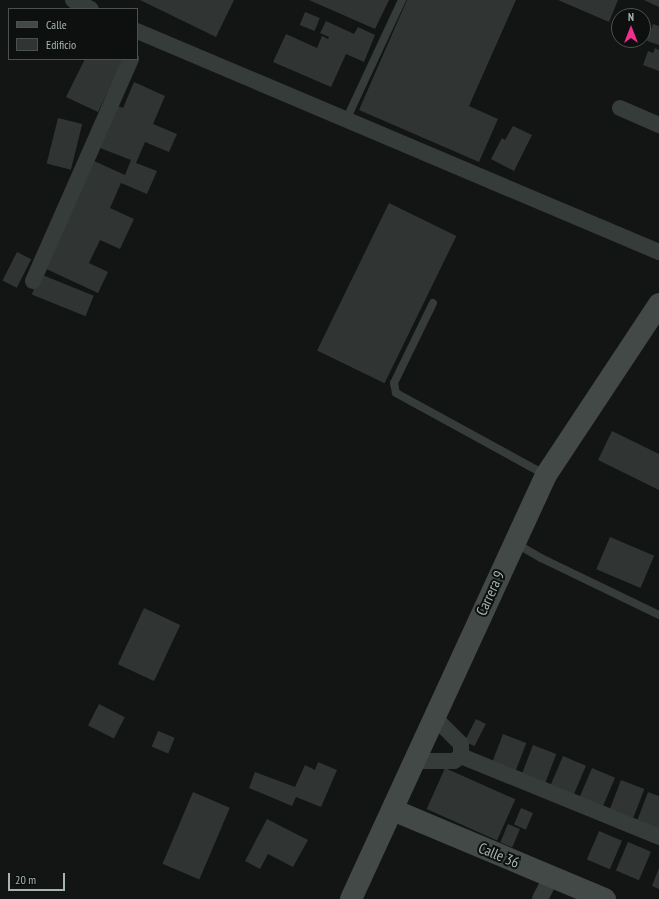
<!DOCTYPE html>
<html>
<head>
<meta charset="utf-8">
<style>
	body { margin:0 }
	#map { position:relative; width:659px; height:899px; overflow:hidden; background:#131514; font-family:"PT Sans Narrow",sans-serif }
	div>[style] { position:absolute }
	.building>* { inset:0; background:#303433; transform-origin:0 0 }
	.lane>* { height:8px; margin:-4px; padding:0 4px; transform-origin:4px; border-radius:4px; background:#363c3a }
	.street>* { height:16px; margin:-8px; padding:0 8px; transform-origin:8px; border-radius:8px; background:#363c3a }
	.secondary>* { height:22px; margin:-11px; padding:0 11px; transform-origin:11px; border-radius:11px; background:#424947 }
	span { translate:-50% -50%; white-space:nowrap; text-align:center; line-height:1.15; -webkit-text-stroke:4px #0e100f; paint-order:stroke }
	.street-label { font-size:15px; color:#a5b5ae }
	.legend { position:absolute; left:8px; top:8px; width:130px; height:52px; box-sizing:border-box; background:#0e100f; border:1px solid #4a524f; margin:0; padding:5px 7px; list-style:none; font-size:12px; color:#a5b5ae }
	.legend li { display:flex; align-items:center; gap:8px; height:20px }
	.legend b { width:20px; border:1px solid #4a524f }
	.north { position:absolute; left:611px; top:8px; width:40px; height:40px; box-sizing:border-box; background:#0e100f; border:1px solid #4a524f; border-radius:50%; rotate:0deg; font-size:11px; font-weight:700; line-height:16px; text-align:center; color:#a5b5ae }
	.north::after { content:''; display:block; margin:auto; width:14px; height:18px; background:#f0308c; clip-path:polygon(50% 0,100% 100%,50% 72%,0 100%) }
	.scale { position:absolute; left:8px; top:873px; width:57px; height:18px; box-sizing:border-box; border:2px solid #a5b5ae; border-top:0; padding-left:5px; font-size:12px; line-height:14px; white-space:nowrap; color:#a5b5ae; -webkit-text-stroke:3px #0e100f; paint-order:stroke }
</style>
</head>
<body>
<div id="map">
	<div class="building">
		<div style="clip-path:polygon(140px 0,234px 0,216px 37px)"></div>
		<div style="clip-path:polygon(309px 0,389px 0,375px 29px)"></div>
		<div style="clip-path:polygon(407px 0,516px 0,469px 106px,498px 119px,479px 162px,359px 110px)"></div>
		<div style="clip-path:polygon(558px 0,618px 0,609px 22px)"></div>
		<div style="clip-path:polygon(644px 0,659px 0,659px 7px)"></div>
		<div style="left:305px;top:12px;width:16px;height:14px;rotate:22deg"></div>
		<div style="clip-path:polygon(326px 21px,354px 34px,358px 27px,375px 35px,364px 62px,346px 54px,331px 87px,273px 62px,286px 34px,317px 48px,322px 36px,328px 39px,329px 37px,320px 33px)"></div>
		<div style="clip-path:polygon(653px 24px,659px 26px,659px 45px,647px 41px)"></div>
		<div style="clip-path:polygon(655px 48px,659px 50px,659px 71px,643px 65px,648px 51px,653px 53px)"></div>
		<div style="clip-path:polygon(85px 59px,124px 59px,98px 112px,66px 97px)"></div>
		<div style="clip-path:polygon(134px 82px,165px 96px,153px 124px,177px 134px,169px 152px,145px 142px,136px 163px,157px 171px,147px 194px,121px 183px,110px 208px,134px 219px,120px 249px,100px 240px,89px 263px,108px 272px,98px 293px,42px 267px,92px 160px,125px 175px,131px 160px,100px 148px,118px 106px,123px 108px)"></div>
		<div style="left:58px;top:118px;width:25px;height:47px;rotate:14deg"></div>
		<div style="clip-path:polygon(513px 126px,532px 135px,514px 171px,491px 159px,502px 138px,505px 140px)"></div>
		<div style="left:389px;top:203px;width:75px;height:164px;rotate:26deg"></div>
		<div style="left:17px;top:252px;width:16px;height:32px;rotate:27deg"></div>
		<div style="left:40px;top:274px;width:58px;height:22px;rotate:22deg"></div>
		<div style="clip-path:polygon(612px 431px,659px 454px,659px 490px,598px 460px)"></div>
		<div style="left:610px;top:537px;width:48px;height:35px;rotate:23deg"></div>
		<div style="left:144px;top:608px;width:40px;height:62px;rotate:25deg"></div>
		<div style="left:99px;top:704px;width:29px;height:24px;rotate:27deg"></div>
		<div style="left:476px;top:719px;width:11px;height:25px;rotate:27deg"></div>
		<div style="left:158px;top:731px;width:18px;height:17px;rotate:22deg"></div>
		<div style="left:503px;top:734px;width:25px;height:31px;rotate:21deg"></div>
		<div style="left:533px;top:745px;width:25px;height:31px;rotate:21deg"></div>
		<div style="left:563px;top:756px;width:25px;height:31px;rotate:23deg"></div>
		<div style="clip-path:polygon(318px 762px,337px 770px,321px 807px,296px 797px,292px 806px,249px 788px,255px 772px,295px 787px,305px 765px,315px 770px)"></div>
		<div style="left:445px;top:768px;width:77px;height:45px;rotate:24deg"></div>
		<div style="left:592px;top:768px;width:25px;height:31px;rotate:23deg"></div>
		<div style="left:621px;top:780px;width:25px;height:31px;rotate:21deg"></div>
		<div style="left:193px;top:792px;width:40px;height:78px;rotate:23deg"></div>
		<div style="clip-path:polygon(648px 792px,659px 796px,659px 829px,637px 821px)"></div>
		<div style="left:521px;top:808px;width:13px;height:18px;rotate:23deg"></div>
		<div style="clip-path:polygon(267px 819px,308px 840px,293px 867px,268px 854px,260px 869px,245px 861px)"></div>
		<div style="left:508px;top:824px;width:13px;height:20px;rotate:23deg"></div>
		<div style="left:599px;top:831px;width:25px;height:31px;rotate:23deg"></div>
		<div style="left:628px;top:842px;width:25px;height:31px;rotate:23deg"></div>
		<div style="clip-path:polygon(659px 868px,659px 889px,652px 886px)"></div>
	</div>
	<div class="lane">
		<div style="left:346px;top:120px;width:132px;rotate:-65deg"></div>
		<div style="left:433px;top:303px;width:89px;rotate:116deg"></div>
		<div style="left:394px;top:383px;width:10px;rotate:79deg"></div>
		<div style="left:396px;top:393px;width:171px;rotate:28.7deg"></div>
		<div style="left:515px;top:543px;width:30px;rotate:30deg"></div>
		<div style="left:541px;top:558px;width:131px;rotate:25.8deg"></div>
	</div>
	<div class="street">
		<div style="left:73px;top:0;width:20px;rotate:27deg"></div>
		<div style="left:137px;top:31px;width:567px;rotate:22.95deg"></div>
		<div style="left:620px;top:108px;width:43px;rotate:23.6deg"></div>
		<div style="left:33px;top:281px;width:243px;rotate:-66.2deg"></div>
		<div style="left:461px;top:756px;width:214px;rotate:22.2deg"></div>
		<div style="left:415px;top:761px;width:39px"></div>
		<div style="left:454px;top:761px;width:9px;rotate:-36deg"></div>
		<div style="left:461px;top:756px;width:12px;rotate:-90deg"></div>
		<div style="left:461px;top:744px;width:40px;rotate:-135deg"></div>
		<div style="left:540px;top:899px;width:25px;rotate:-63deg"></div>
	</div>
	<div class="secondary">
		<div style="left:393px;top:810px;width:230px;rotate:22.8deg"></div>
		<div style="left:351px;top:899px;width:467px;rotate:-65.3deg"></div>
		<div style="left:546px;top:475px;width:205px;rotate:-56.5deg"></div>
	</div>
	<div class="street-label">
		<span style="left:490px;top:593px;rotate:-65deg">Carrera 9</span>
		<span style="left:499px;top:855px;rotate:23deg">Calle 36</span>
	</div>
	<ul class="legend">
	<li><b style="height:5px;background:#424947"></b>Calle</li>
	<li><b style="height:11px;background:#303433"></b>Edificio</li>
	</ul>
	<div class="north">N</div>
	<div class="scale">20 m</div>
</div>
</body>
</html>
